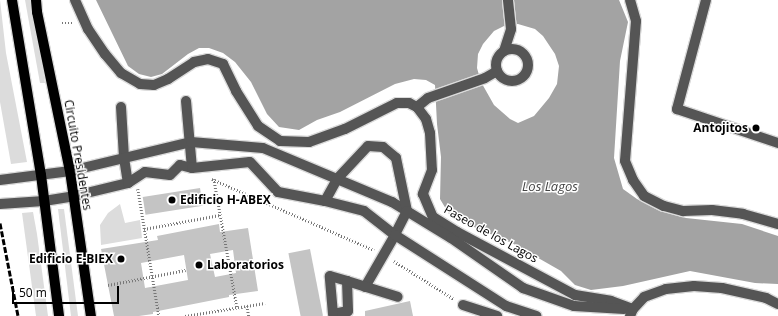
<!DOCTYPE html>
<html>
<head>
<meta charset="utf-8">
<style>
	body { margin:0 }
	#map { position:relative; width:778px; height:316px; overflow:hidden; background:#fff; font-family:"Open Sans",sans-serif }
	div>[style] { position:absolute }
	.green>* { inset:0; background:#dcdcdc }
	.water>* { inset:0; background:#a3a3a3 }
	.building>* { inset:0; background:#c4c4c4; transform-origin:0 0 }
	.path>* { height:2.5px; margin-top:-1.25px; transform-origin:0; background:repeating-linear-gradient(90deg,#777 0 1px,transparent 0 3px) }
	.roads { filter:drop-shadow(1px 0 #dbdbdb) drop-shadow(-1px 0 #dbdbdb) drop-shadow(0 1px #dbdbdb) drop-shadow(0 -1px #dbdbdb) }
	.minor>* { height:10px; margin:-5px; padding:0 5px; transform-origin:5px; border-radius:5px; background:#555 }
	.minor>.ring { margin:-5px; padding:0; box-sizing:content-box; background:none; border:10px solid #555; border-radius:50% }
	.major>* { height:10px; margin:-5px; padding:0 5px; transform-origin:5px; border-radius:5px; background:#000 }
	.rail>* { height:3px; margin-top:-1.5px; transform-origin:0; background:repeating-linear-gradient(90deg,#000 0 6px,transparent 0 8px) }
	.dots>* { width:11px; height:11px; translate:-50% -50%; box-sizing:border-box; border:2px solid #fff; border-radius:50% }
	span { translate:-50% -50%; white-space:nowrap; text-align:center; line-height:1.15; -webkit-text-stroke:3px #fff; paint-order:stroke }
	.poi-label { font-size:12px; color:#000; font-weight:700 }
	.right { translate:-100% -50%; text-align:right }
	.left { translate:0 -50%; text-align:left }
	.street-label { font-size:12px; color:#000 }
	.water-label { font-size:13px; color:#444; font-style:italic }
	.scale { position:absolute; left:12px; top:286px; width:107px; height:18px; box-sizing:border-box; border:2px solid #000; border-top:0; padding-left:5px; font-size:12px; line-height:14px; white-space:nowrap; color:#000; -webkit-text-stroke:3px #fff; paint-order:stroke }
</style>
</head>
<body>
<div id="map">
	<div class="green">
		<div style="clip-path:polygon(0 0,6px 53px,27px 162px,11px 164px,0 102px)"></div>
		<div style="clip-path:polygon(25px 0,32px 0,45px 83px,40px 83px)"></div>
		<div style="clip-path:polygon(120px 204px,125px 223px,140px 220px,142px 238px,101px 245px,100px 225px,108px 213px)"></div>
		<div style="clip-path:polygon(58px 209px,64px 209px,78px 316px,71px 316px)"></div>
		<div style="clip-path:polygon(33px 212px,37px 234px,48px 316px,36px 316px,22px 213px)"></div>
	</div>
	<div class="water">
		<div style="clip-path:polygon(evenodd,96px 0,619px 0,628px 22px,620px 61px,614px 158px,623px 189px,637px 199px,658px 210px,686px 218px,742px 224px,778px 236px,778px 284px,755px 283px,690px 271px,623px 286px,591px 290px,575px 285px,561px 271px,512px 243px,476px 228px,449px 214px,440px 199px,441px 157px,437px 124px,435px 85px,426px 80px,414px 79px,395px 84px,340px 112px,317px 120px,299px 130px,279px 127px,267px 114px,251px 82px,235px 62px,223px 53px,209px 48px,199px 48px,188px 54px,162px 74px,151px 77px,139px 74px,128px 66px,96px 0,518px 24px,535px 29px,543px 36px,555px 54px,559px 66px,557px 84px,549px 98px,534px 116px,518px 123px,510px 119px,494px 105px,481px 82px,477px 68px,478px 54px,483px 44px,494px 31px,506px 25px,518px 24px)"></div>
	</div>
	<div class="building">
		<div style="left:200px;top:188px;width:18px;height:58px;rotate:81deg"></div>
		<div style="clip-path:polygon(evenodd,219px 224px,220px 232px,248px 228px,258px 291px,229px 295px,229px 297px,153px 312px,153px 314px,139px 316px,114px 316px,101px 249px,158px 240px,157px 236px,219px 224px,233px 250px,236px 273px,215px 277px,210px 254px,233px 250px,219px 224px,184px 255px,188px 280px,145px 288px,141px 263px,184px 255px)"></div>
		<div style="left:310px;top:249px;width:68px;height:22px;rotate:79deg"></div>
		<div style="clip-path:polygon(410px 301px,413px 316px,365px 316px,365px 311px)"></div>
	</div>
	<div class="path">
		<div style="left:62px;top:23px;width:11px"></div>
		<div style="left:212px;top:179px;width:177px;rotate:23.7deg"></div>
		<div style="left:214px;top:179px;width:130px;rotate:79.8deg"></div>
		<div style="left:138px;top:189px;width:129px;rotate:80.6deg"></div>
		<div style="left:144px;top:229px;width:77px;rotate:-10.4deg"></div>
		<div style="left:394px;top:261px;width:71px;rotate:32.3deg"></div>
		<div style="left:108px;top:285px;width:79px;rotate:-10.9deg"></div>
		<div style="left:247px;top:306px;width:10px;rotate:79deg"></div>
		<div style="left:185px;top:316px;width:81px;rotate:-9.2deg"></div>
	</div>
	<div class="roads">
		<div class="minor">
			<div style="left:75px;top:0;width:32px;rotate:66deg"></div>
			<div style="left:88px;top:29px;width:30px;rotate:56deg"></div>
			<div style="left:105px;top:54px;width:25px;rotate:50deg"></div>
			<div style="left:121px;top:73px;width:22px;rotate:30deg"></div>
			<div style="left:140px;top:84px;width:14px;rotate:4deg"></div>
			<div style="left:154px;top:85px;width:15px;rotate:-23deg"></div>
			<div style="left:168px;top:79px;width:31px;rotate:-33deg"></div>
			<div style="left:194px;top:62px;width:14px;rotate:-12deg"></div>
			<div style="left:208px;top:59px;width:16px;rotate:18deg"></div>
			<div style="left:223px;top:64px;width:30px;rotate:64deg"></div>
			<div style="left:236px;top:91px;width:41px;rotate:57.8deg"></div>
			<div style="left:258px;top:126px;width:27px;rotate:34deg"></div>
			<div style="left:280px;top:141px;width:29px;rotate:2deg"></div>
			<div style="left:309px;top:142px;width:38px;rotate:-20deg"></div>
			<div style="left:345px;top:129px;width:58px;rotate:-26.6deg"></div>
			<div style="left:397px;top:103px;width:12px"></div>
			<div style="left:409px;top:103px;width:9px;rotate:27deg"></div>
			<div style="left:417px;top:107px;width:15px;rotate:53deg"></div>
			<div style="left:426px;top:119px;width:15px;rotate:74deg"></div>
			<div style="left:430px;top:133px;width:37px;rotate:87deg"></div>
			<div style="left:432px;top:170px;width:26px;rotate:111deg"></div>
			<div style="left:423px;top:194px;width:25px;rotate:67deg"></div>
			<div style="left:433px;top:217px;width:28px;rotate:32deg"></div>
			<div style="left:457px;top:232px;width:134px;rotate:28.1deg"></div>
			<div style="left:575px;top:295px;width:36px;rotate:9deg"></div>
			<div style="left:611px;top:301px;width:23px;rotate:20deg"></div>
			<div style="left:630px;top:0;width:22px;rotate:74deg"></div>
			<div style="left:636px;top:21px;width:140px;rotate:94.5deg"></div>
			<div style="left:625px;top:161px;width:21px;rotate:67deg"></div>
			<div style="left:633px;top:180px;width:19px;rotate:55deg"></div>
			<div style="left:644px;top:196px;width:22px;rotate:27deg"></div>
			<div style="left:664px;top:206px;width:20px;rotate:15deg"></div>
			<div style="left:683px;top:211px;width:29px;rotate:-2deg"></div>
			<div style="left:712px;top:210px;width:31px;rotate:7deg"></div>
			<div style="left:743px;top:214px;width:36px;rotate:16deg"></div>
			<div style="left:706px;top:0;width:113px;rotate:104.9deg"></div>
			<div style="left:677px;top:109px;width:107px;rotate:18.6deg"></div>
			<div class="ring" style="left:496px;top:49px;width:22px;height:22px"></div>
			<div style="left:504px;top:51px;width:23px;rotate:-72deg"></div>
			<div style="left:511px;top:29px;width:29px;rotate:-96deg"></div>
			<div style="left:186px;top:101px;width:67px;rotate:84.9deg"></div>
			<div style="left:121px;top:107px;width:51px;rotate:86.6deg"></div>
			<div style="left:124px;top:158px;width:25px;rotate:81deg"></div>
			<div style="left:417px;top:107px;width:14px;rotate:-39deg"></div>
			<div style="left:428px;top:98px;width:60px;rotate:-19.3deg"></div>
			<div style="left:485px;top:78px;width:14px;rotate:-30deg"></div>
			<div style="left:0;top:180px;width:71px;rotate:-7.3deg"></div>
			<div style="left:70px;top:171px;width:124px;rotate:-13.5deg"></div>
			<div style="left:191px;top:142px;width:72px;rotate:4.8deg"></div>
			<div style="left:263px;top:148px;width:140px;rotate:22.7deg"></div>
			<div style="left:392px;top:202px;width:69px;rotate:31.4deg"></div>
			<div style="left:451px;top:238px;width:88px;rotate:34.8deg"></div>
			<div style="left:523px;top:288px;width:54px;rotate:19.4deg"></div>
			<div style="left:574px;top:306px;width:50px;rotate:3.4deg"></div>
			<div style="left:325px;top:201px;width:25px;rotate:-61deg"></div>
			<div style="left:337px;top:179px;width:45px;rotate:-46.8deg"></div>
			<div style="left:368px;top:146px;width:15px;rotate:4deg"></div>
			<div style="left:383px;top:147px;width:17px;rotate:40deg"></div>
			<div style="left:396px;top:158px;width:54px;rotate:78.3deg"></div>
			<div style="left:407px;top:211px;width:27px;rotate:117deg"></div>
			<div style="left:395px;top:235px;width:60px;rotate:120deg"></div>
			<div style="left:0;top:204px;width:44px;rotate:-3.9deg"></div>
			<div style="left:44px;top:201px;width:30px;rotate:-9deg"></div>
			<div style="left:74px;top:196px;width:56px;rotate:-13.5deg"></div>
			<div style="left:128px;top:183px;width:20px;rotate:-33deg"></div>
			<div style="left:145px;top:172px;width:25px;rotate:7deg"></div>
			<div style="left:170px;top:175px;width:14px;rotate:-45deg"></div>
			<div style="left:180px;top:165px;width:12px;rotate:14deg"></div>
			<div style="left:192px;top:168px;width:58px;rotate:-5.9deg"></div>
			<div style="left:250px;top:162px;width:41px;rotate:47deg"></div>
			<div style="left:278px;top:192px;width:48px;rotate:10.8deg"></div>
			<div style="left:325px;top:201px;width:40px;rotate:14.4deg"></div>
			<div style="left:364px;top:211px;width:39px;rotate:38deg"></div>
			<div style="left:395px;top:235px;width:132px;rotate:32.6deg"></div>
			<div style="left:506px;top:306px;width:32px;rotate:18deg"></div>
			<div style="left:347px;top:281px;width:30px;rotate:88deg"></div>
			<div style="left:348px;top:311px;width:15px;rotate:169deg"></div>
			<div style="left:333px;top:314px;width:38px;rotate:-95deg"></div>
			<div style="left:330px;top:276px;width:18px;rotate:16deg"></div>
			<div style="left:347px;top:281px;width:53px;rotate:17.4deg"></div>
			<div style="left:463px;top:305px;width:36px;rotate:18deg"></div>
			<div style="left:630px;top:316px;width:8px;rotate:-67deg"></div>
			<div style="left:633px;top:309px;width:16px;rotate:-47deg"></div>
			<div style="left:644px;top:297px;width:23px;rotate:-20deg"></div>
			<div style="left:666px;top:289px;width:28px;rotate:-6deg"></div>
			<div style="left:694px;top:286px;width:28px;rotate:4deg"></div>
			<div style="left:722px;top:288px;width:45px;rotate:12.8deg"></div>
			<div style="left:766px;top:298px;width:13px;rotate:27deg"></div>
		</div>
		<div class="major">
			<div style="left:12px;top:0;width:177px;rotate:80.6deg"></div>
			<div style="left:41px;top:175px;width:142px;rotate:82.7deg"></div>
			<div style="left:36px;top:0;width:12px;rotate:85deg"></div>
			<div style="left:37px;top:12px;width:162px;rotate:78.3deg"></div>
			<div style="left:70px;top:171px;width:147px;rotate:81.8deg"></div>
		</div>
	</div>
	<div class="rail">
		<div style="left:0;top:223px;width:95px;rotate:79deg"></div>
	</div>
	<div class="dots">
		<div style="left:756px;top:128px;background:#000"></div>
		<div style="left:172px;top:200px;background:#000"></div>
		<div style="left:121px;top:259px;background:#000"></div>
		<div style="left:199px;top:265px;background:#000"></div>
	</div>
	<div class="poi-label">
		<span class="right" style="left:748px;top:128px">Antojitos</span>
		<span class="left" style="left:180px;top:200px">Edificio H-ABEX</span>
		<span class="right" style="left:113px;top:259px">Edificio E-BIEX</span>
		<span class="left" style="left:207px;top:265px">Laboratorios</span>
	</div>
	<div class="street-label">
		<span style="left:78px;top:155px;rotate:80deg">Circuito Presidentes</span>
		<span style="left:491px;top:234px;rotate:29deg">Paseo de los Lagos</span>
	</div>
	<div class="water-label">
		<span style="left:550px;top:186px">Los Lagos</span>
	</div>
	<div class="scale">50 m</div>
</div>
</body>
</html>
